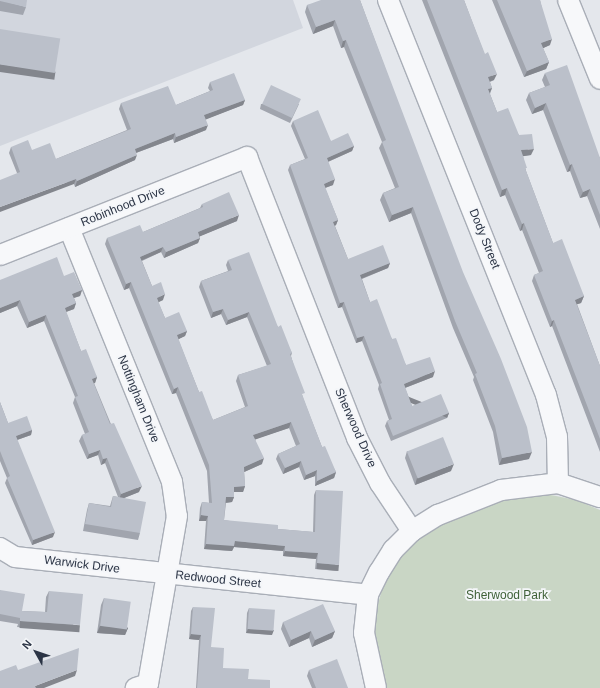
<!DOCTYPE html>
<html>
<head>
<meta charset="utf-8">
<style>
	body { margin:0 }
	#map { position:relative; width:600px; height:688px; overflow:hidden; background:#e4e7ec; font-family:Arial,sans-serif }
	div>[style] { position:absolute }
	.built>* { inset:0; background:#d2d6de }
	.green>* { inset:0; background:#c9d6c5 }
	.roads { filter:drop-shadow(1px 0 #a9aeb7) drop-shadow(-1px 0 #a9aeb7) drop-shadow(0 1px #a9aeb7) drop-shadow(0 -1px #a9aeb7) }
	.minor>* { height:20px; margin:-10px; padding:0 10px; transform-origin:10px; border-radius:10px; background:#f7f8fa }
	.wall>* { inset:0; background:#a1a5ae }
	.shaded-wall>* { inset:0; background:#83868d; transform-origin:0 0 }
	.building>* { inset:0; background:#bbc0ca; transform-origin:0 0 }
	span { translate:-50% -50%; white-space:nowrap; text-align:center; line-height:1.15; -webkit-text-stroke:3.5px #f4f6f9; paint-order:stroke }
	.street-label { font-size:12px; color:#2b3445 }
	.park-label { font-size:12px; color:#3f6138 }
	.north { position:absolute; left:16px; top:632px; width:40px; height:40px; -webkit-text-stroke:3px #f4f6f9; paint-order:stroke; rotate:310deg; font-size:11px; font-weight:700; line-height:16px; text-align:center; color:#2b3445 }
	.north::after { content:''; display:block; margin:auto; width:14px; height:18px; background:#2b3445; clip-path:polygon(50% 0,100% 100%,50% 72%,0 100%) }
</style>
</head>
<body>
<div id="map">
	<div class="built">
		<div style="clip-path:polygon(0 0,293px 0,303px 28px,0 146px)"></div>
	</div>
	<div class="green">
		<div style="clip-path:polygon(527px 495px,551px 495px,576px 500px,600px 510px,600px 688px,387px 688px,378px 662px,374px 636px,376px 611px,383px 586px,395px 563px,411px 545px,430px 530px,452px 518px,501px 500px)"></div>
	</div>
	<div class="roads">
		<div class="minor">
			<div style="left:388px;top:0;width:425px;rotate:68.2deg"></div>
			<div style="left:546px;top:395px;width:43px;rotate:75.3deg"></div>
			<div style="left:557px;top:437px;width:46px;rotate:88.8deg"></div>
			<div style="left:568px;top:0;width:85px;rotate:67.9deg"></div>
			<div style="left:69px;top:228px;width:274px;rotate:67.9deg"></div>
			<div style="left:172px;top:482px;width:34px;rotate:82deg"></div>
			<div style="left:177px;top:516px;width:170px;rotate:99.8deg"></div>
			<div style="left:148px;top:684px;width:13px;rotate:162deg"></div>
			<div style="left:0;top:255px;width:266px;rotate:-21.6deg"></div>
			<div style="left:247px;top:157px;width:302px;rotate:68.6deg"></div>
			<div style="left:357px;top:438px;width:51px;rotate:62.9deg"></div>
			<div style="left:380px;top:483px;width:58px;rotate:56.3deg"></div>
			<div style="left:412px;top:531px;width:27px;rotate:135deg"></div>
			<div style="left:393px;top:550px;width:26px;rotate:122deg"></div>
			<div style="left:379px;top:572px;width:25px;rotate:116deg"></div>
			<div style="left:368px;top:595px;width:38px;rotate:96deg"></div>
			<div style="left:364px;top:633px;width:56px;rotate:77.7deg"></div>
			<div style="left:412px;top:531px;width:31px;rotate:-32deg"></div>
			<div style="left:438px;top:515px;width:68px;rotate:-21.6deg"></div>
			<div style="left:501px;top:490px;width:57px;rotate:-7deg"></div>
			<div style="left:558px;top:483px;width:44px;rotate:18.4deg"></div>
			<div style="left:0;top:548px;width:17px;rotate:31deg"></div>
			<div style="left:15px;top:557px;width:355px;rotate:6.1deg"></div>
		</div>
	</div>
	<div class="wall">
		<div style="clip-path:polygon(0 0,26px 7px,23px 15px,0 11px)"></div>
		<div style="clip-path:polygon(360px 0,529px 459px,499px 465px,493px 432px,473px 380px,474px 377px,453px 328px,411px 213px,389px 222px,380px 200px,383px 193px,395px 188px,379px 148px,382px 142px,344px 47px,341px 48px,333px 26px,313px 34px,305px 12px,307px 5px)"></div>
		<div style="clip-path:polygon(422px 0,464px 0,494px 80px,490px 82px,492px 88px,490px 94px,497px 112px,519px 135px,531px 155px,523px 156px,526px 171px,553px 243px,584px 296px,581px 303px,577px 304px,600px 366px,600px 452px,552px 326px,550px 327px,532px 281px,534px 275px,539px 273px,522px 230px,520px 231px,505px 195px,500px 197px)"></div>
		<div style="clip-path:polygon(492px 0,540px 0,550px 45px,543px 48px,549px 62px,546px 69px,524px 77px)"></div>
		<div style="clip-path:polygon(545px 73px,600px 158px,600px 229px,587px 196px,580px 198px,570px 171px,567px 172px,543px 110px,532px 114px,526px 100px,529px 93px,545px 87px,542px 80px)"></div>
		<div style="clip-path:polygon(210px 82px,245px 100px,243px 105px,206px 119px,206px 130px,174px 143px,173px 139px,136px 153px,135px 160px,75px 187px,74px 184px,17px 173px,9px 153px,11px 147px,32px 150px,56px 159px,127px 130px,119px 109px,121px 103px,176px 105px,210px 91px,208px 88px)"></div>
		<div style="clip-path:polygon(261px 104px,299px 104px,290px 123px,260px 109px)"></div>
		<div style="clip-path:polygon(293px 121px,331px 141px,354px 146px,352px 151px,328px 162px,333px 185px,325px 188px,338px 220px,336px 225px,335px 226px,348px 259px,390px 263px,388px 268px,362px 279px,370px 302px,392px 339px,406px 365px,433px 377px,405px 388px,412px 406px,449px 413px,447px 418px,391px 441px,385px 426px,387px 421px,389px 420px,378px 389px,379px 385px,362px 341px,356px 343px,342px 307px,338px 308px,288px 170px,290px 165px,305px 159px,291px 126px)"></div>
		<div style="clip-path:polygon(202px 204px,237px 221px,200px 236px,200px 238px,198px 243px,164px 258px,161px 252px,142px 261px,152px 286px,163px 300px,158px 302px,165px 318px,187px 331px,185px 336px,178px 339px,199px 392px,213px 420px,245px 407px,236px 381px,238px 375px,267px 366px,247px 317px,226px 325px,221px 314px,211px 318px,199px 287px,201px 281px,228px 271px,226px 265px,228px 260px,278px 327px,292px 353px,291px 356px,303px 398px,322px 447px,336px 472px,334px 478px,315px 486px,315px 476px,304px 480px,299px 467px,283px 474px,276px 459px,278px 454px,296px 446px,289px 428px,255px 439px,262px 464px,244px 472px,245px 486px,243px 492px,234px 492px,234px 497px,232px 502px,226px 503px,224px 520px,278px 529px,313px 532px,314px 495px,316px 490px,337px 571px,315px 569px,316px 559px,283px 556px,283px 551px,234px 547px,232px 551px,204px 549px,206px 521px,199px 521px,200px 508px,202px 502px,209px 503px,207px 471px,176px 393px,172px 394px,129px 288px,124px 290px,105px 244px,107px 238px,143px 232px,200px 208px)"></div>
		<div style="clip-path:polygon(64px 276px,82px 290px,80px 296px,74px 298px,76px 303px,74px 309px,66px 312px,81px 351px,97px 377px,95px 383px,94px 383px,139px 492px,124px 498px,140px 533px,138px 540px,83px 531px,87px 510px,89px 503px,110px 506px,113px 496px,118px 497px,105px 463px,101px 465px,98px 455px,87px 459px,79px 441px,82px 435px,85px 434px,73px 403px,75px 397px,44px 321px,27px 328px,17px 306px,0 313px,0 280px)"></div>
		<div style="clip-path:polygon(0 402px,8px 423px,32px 430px,31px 435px,17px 440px,53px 537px,32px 545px,5px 483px,7px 478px,0 461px)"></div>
		<div style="clip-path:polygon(407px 451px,451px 471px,415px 485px,405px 458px)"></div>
		<div style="clip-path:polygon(0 590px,22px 611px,45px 612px,46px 597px,49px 591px,78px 631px,17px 627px,18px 624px,0 621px)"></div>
		<div style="clip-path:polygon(104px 598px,128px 628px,125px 635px,97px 633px,101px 605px)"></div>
		<div style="clip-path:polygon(193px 607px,211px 647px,223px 668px,248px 679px,270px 688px,196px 688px,199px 640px,189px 639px,191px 611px)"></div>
		<div style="clip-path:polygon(249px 608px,272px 635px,246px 633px,247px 613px)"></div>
		<div style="clip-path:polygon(283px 622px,335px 631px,332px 638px,312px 647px,309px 638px,289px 647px,281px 629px)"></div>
		<div style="clip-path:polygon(309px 670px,348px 688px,312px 688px,307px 676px)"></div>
	</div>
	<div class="shaded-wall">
		<div style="clip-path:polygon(335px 20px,333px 26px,313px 34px,316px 27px)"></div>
		<div style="clip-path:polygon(552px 39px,550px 45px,539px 50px,541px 43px)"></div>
		<div style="clip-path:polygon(346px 40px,344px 47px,341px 48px,343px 41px)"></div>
		<div style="clip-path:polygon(549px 62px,546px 69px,524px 77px,527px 71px)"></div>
		<div style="left:0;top:64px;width:56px;height:8px;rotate:8deg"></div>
		<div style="clip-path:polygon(497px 74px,494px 80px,485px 83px,488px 77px)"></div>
		<div style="clip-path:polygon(492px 88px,489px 94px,488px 89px)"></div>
		<div style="clip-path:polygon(245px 100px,243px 105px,202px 121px,204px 115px)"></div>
		<div style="clip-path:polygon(546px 103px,543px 110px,532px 114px,535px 108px)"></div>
		<div style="clip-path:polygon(208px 125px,206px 130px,174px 143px,176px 137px)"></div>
		<div style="clip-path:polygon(175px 133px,173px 139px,133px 154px,135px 149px)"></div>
		<div style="clip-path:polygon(354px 146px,352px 151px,325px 163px,327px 158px)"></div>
		<div style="clip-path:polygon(534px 149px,531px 155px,518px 157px,521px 150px)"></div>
		<div style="clip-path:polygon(137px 155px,135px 160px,75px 187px,77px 181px)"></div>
		<div style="clip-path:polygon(572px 164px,570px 171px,567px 172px,570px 165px)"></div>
		<div style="clip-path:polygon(76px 179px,74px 184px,0 212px,0 207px)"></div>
		<div style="clip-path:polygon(335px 179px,333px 185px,322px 189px,324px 184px)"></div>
		<div style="clip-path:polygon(507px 188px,505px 195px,500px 197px,502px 190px)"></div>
		<div style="clip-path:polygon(590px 189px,587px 196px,580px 198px,583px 192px)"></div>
		<div style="clip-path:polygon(413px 207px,411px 213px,389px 222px,392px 215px)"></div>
		<div style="clip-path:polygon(239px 215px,237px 221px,196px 238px,198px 232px)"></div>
		<div style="clip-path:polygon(338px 220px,336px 225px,331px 227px,333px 222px)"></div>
		<div style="clip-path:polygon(524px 223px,522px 230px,520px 231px,522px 224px)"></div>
		<div style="clip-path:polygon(200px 238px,198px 243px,164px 258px,166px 252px)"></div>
		<div style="clip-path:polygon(163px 247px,161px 252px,138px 262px,140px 257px)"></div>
		<div style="clip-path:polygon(390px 263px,388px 268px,358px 280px,360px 275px)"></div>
		<div style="clip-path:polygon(131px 282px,129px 288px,124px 290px,126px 284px)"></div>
		<div style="clip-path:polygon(82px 290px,80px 296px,70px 299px,72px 294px)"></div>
		<div style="clip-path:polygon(165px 294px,163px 300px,155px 304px,157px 298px)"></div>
		<div style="clip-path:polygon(584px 296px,581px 303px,572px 306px,575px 300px)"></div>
		<div style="clip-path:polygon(20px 300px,17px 306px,0 313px,0 308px)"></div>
		<div style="clip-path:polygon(344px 302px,342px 307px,338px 308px,340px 303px)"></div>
		<div style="clip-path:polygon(76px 303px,74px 309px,63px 313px,65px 308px)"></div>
		<div style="clip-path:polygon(223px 309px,221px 314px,211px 318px,213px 312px)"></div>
		<div style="clip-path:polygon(249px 312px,247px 317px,226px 325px,228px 320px)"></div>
		<div style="clip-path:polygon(46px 315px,44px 321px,27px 328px,29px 322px)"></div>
		<div style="clip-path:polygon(554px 320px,552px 326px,550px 327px,552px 321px)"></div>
		<div style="clip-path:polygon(187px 331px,185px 336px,175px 341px,177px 335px)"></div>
		<div style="clip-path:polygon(364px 336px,362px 341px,356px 343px,357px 338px)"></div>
		<div style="clip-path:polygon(435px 371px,433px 377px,402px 389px,404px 384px)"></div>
		<div style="clip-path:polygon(97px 377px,95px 383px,90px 385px,92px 379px)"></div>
		<div style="clip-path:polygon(178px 387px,176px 393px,172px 394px,174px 389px)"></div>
		<div style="left:449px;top:413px;width:5px;height:61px;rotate:112deg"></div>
		<div style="clip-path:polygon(291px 422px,289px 428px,251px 441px,253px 435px)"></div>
		<div style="clip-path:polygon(32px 430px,31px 435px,14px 441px,16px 436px)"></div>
		<div style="clip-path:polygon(100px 450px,98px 455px,87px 459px,89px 454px)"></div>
		<div style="clip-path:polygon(532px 452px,529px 459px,499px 465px,502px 458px)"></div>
		<div style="clip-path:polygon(107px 458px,105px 463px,101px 465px,103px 459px)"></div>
		<div style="clip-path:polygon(264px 458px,262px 464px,242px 473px,244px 467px)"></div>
		<div style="clip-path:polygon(301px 461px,299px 467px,283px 474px,285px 468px)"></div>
		<div style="clip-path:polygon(454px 464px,451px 471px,415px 485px,417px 478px)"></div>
		<div style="clip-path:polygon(317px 470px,315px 476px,304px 480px,306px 475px)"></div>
		<div style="clip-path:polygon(336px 472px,334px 478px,315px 486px,317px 481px)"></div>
		<div style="clip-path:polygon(142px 486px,139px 492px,119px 500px,121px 494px)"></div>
		<div style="clip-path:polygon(245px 486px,243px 492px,232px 492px,234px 487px)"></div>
		<div style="clip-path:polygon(226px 497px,234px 497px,232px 502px,224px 503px)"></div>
		<div style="clip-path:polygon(201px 515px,208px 516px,206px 521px,199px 521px)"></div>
		<div style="clip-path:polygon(55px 532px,53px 537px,32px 545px,33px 540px)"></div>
		<div style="clip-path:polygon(235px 541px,285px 546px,283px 551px,234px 547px,232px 551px,204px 549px,206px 544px)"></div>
		<div style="clip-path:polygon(285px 551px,318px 553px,316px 559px,283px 556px)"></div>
		<div style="left:317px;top:563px;width:22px;height:6px;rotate:5deg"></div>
		<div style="left:20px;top:621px;width:60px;height:7px;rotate:4deg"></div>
		<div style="clip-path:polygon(100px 626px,128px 628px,125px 635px,97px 633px)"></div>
		<div style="clip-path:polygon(248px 629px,274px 630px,272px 635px,246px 633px)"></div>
		<div style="clip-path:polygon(311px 631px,309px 638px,289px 647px,291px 640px)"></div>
		<div style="clip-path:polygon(335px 631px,332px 638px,312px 647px,315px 640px)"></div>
		<div style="clip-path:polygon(191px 634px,201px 635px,199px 640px,189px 639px)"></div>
		<div style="clip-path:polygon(77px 670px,75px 676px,44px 688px,34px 688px,35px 686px)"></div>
	</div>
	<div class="building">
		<div style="clip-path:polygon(0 0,27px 0,26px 7px,0 1px)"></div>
		<div style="clip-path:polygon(321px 0,360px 0,463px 272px,501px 359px,527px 427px,532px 452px,502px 458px,495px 426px,475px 374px,477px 373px,455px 321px,413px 207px,392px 215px,383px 193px,399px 187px,382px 142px,386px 140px,346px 40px,343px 41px,335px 20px,316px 27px,307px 5px)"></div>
		<div style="clip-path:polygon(427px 0,464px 0,485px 54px,488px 52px,497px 74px,488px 77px,492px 88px,488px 89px,497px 112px,508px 108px,519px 135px,532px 134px,534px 149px,521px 150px,527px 168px,525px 168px,553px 243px,562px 239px,584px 296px,575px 300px,600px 366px,600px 439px,554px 320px,552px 321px,534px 275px,543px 271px,524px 223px,522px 224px,507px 188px,502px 190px)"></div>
		<div style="clip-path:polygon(497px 0,540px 0,552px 39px,541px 43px,549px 62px,527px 71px)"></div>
		<div style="left:0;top:29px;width:61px;height:35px;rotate:9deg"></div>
		<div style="clip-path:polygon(567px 65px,600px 158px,600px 215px,590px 189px,583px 192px,572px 164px,570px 165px,546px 103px,535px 108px,529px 93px,550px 85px,545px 73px)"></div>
		<div style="clip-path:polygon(234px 73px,245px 100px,204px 115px,208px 125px,176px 137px,175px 133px,135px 149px,137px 155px,77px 181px,76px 179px,0 207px,0 180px,20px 172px,11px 147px,28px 140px,32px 150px,50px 143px,56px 159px,131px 129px,121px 103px,168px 86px,176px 105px,213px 90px,210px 82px)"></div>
		<div style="left:271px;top:85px;width:33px;height:21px;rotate:25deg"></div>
		<div style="clip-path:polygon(318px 110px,331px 141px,348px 133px,354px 146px,327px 158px,335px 179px,324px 184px,338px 220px,333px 222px,348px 259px,383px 245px,390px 263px,360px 275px,370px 302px,377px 299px,392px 339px,396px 338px,406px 365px,430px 357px,435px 371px,404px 384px,412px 406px,441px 394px,449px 413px,393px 436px,387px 421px,392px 419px,380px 384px,382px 383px,364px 336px,357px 338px,344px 302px,340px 303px,290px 165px,308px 158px,293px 121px)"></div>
		<div style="clip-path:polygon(229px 192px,239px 215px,198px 232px,200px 238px,166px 252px,163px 247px,140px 257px,152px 286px,161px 282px,165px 294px,157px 298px,165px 318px,179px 312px,187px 331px,177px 335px,199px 392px,202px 391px,213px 420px,248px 406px,238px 375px,271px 364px,249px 312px,228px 320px,223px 309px,213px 312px,201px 281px,232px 270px,228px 260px,249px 252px,278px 327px,281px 325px,292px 353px,290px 354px,305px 393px,302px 394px,322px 447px,325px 446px,336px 472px,317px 481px,317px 470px,306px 475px,301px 461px,285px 468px,278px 454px,300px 444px,291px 422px,253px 435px,264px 458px,244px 467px,245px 486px,234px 487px,234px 497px,226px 497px,224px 520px,278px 525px,278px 529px,315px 532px,316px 490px,343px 491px,339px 565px,317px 563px,318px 553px,285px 551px,285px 546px,235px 541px,234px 546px,206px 544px,208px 516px,201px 515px,202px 502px,212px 503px,209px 465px,178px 387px,174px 389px,131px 282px,126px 284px,107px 238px,140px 225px,143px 232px,203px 207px,202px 204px)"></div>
		<div style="clip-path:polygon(57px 257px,64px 276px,74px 272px,82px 290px,72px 294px,76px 303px,65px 308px,81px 351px,86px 349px,97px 377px,92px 379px,110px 424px,114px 423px,142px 486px,121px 494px,107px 458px,103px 459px,100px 450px,89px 454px,82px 435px,89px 432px,75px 397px,78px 396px,46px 315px,29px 322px,20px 300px,0 308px,0 280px)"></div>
		<div style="clip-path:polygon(0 402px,8px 423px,27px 416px,32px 430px,16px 436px,55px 532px,33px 540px,7px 478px,10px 476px,0 451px)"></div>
		<div style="left:443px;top:437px;width:29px;height:39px;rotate:68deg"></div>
		<div style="clip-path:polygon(113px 496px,146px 502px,140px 533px,85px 524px,89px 503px,111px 507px)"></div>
		<div style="clip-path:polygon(0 590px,25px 594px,22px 611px,47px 612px,49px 591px,83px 594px,80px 625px,20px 621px,20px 618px,0 614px)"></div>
		<div style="left:104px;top:598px;width:27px;height:28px;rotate:8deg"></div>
		<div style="clip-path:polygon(323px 604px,335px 631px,315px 640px,311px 631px,291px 640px,283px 622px)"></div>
		<div style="clip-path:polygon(193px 607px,215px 608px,211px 647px,224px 648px,223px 668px,249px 669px,248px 679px,270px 680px,270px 688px,197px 688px,201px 635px,191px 634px)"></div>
		<div style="left:249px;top:608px;width:26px;height:21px;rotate:4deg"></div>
		<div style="clip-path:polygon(79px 648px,77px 670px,35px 686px,36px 688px,0 688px,0 671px,16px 665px,18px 670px)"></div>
		<div style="clip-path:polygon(337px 659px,348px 688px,316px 688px,309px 670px)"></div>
	</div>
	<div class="street-label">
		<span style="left:123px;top:207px;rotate:-22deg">Robinhood Drive</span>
		<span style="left:484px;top:239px;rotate:68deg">Dody Street</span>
		<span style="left:138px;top:399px;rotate:68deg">Nottingham Drive</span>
		<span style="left:355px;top:428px;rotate:66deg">Sherwood Drive</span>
		<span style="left:82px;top:565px;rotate:7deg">Warwick Drive</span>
		<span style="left:218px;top:580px;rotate:6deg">Redwood Street</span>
	</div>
	<div class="park-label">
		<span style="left:507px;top:596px">Sherwood Park</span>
	</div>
	<div class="north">N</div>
</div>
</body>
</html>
